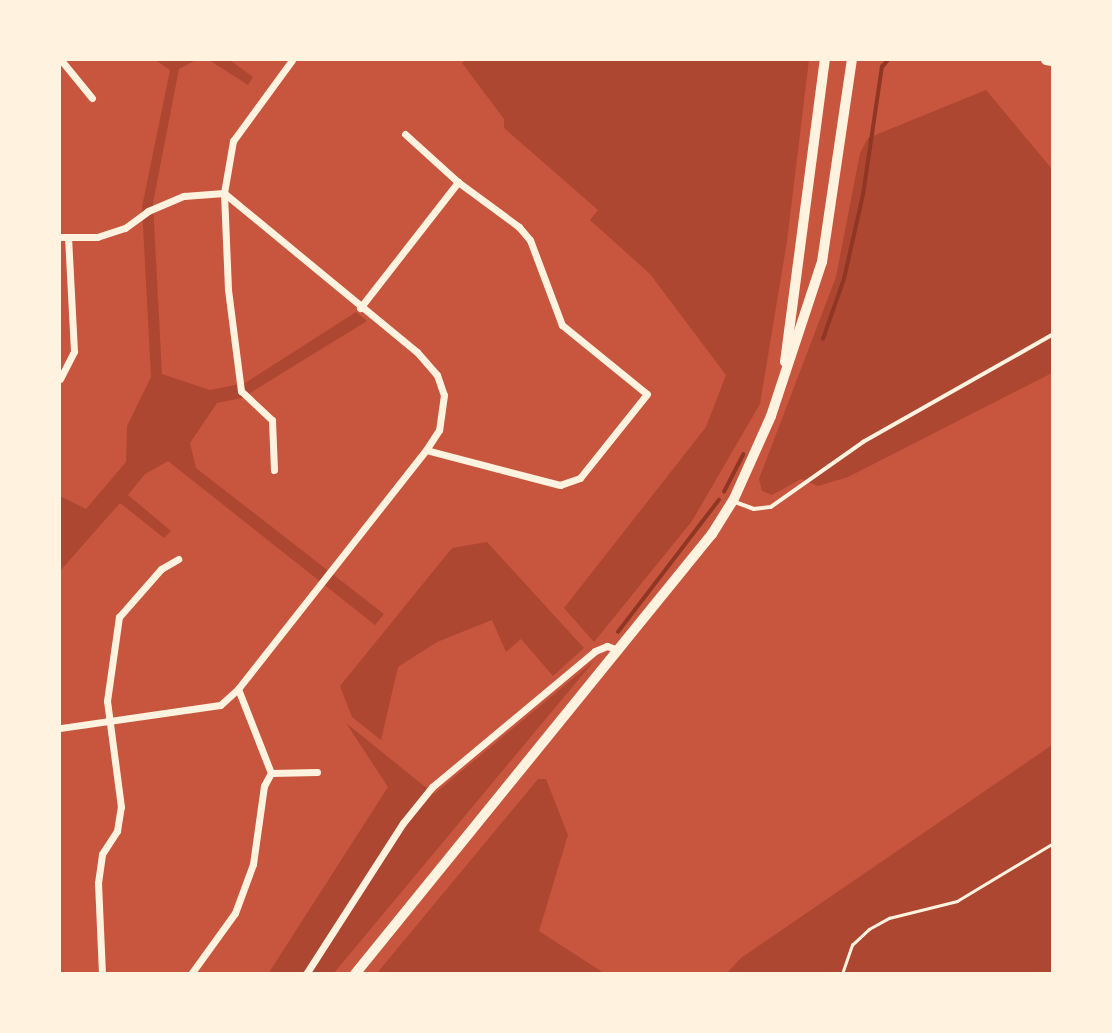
<!DOCTYPE html>
<html>
<head>
<meta charset="utf-8">
<style>
	body { margin:0 }
	#map { position:relative; width:1112px; height:1033px; overflow:hidden; background:#c8553d; font-family:"Work Sans",sans-serif }
	div>[style] { position:absolute }
	.green>* { inset:0; background:#ae4732 }
	.stream>* { height:3.5px; margin:-1.75px; padding:0 1.75px; transform-origin:1.75px; border-radius:1.75px; background:#8f3625 }
	.path>* { height:2.5px; margin:-1.25px; padding:0 1.25px; transform-origin:1.25px; border-radius:1.25px; background:#fff3e0 }
	.service>* { height:3.5px; margin:-1.75px; padding:0 1.75px; transform-origin:1.75px; border-radius:1.75px; background:#fff3e0 }
	.minor>* { height:7px; margin:-3.5px; padding:0 3.5px; transform-origin:3.5px; border-radius:3.5px; background:#fff3e0 }
	.tertiary>* { height:10px; margin:-5px; padding:0 5px; transform-origin:5px; border-radius:5px; background:#fff3e0 }
	.secondary>* { height:10px; margin:-5px; padding:0 5px; transform-origin:5px; border-radius:5px; background:#fff3e0 }
	span { translate:-50% -50%; white-space:nowrap; text-align:center; line-height:1.15; -webkit-text-stroke:5px #fff3e0; paint-order:stroke }
	.frame { position:absolute; inset:0; border:61px solid #fff3e0; pointer-events:none }
</style>
</head>
<body>
<div id="map">
	<div class="green">
		<div style="clip-path:polygon(155px 60px,196px 60px,179px 69px,153px 203px,162px 374px,210px 390px,245px 383px,356px 312px,367px 321px,242px 398px,217px 403px,190px 443px,196px 468px,384px 614px,375px 625px,168px 461px,145px 474px,128px 495px,171px 531px,164px 538px,120px 503px,60px 571px,60px 496px,86px 509px,126px 462px,127px 426px,151px 377px,142px 207px,170px 70px)"></div>
		<div style="clip-path:polygon(209px 60px,230px 60px,253px 77px,248px 85px)"></div>
		<div style="clip-path:polygon(466px 60px,809px 60px,787px 241px,760px 404px,692px 521px,594px 642px,564px 608px,706px 427px,726px 375px,650px 274px,590px 220px,598px 210px,504px 128px,504px 119px,462px 63px)"></div>
		<div style="clip-path:polygon(986px 90px,1052px 169px,1052px 373px,848px 477px,818px 486px,801px 479px,772px 495px,762px 491px,759px 479px,836px 277px,860px 153px,868px 138px)"></div>
		<div style="clip-path:polygon(487px 542px,584px 648px,553px 676px,521px 639px,506px 652px,492px 620px,437px 642px,398px 667px,381px 740px,352px 717px,340px 686px,452px 548px)"></div>
		<div style="clip-path:polygon(594px 661px,334px 973px,268px 974px,388px 787px,346px 723px,434px 794px)"></div>
		<div style="clip-path:polygon(1052px 745px,1052px 973px,726px 974px,741px 958px)"></div>
		<div style="clip-path:polygon(538px 779px,546px 779px,568px 835px,539px 931px,604px 973px,377px 973px)"></div>
	</div>
	<div class="stream">
		<div style="left:823px;top:339px;width:64px;rotate:-70.7deg"></div>
		<div style="left:844px;top:279px;width:86px;rotate:-77.3deg"></div>
		<div style="left:863px;top:195px;width:129px;rotate:-81.6deg"></div>
		<div style="left:882px;top:67px;width:9px;rotate:-49deg"></div>
		<div style="left:724px;top:492px;width:42px;rotate:-62.8deg"></div>
		<div style="left:618px;top:632px;width:166px;rotate:-52.6deg"></div>
	</div>
	<div class="path">
		<div style="left:842px;top:974px;width:31px;rotate:-71deg"></div>
		<div style="left:852px;top:945px;width:23px;rotate:-43deg"></div>
		<div style="left:869px;top:929px;width:23px;rotate:-29deg"></div>
		<div style="left:889px;top:918px;width:70px;rotate:-14deg"></div>
		<div style="left:957px;top:901px;width:111px;rotate:-31deg"></div>
	</div>
	<div class="service">
		<div style="left:735px;top:502px;width:20px;rotate:20deg"></div>
		<div style="left:754px;top:509px;width:17px;rotate:-7deg"></div>
		<div style="left:771px;top:507px;width:113px;rotate:-35.2deg"></div>
		<div style="left:863px;top:442px;width:217px;rotate:-29.5deg"></div>
	</div>
	<div class="minor">
		<div style="left:61px;top:60px;width:49px;rotate:50.8deg"></div>
		<div style="left:405px;top:134px;width:72px;rotate:42.2deg"></div>
		<div style="left:458px;top:182px;width:76px;rotate:36.4deg"></div>
		<div style="left:519px;top:227px;width:17px;rotate:50deg"></div>
		<div style="left:530px;top:240px;width:91px;rotate:69.4deg"></div>
		<div style="left:562px;top:325px;width:109px;rotate:39.1deg"></div>
		<div style="left:647px;top:394px;width:107px;rotate:128.6deg"></div>
		<div style="left:580px;top:478px;width:21px;rotate:161deg"></div>
		<div style="left:560px;top:485px;width:138px;rotate:-165.4deg"></div>
		<div style="left:60px;top:237px;width:37px"></div>
		<div style="left:97px;top:237px;width:29px;rotate:-18deg"></div>
		<div style="left:125px;top:228px;width:29px;rotate:-36deg"></div>
		<div style="left:148px;top:211px;width:39px;rotate:-23deg"></div>
		<div style="left:184px;top:196px;width:40px;rotate:-4.3deg"></div>
		<div style="left:224px;top:193px;width:250px;rotate:39.5deg"></div>
		<div style="left:417px;top:352px;width:30px;rotate:49deg"></div>
		<div style="left:437px;top:375px;width:21px;rotate:71deg"></div>
		<div style="left:444px;top:395px;width:35px;rotate:98deg"></div>
		<div style="left:439px;top:430px;width:24px;rotate:123deg"></div>
		<div style="left:426px;top:450px;width:304px;rotate:128.2deg"></div>
		<div style="left:238px;top:689px;width:24px;rotate:138deg"></div>
		<div style="left:220px;top:705px;width:162px;rotate:171.8deg"></div>
		<div style="left:360px;top:308px;width:160px;rotate:-52.1deg"></div>
		<div style="left:60px;top:379px;width:31px;rotate:-63deg"></div>
		<div style="left:74px;top:351px;width:113px;rotate:-93deg"></div>
		<div style="left:274px;top:470px;width:50px;rotate:-92.3deg"></div>
		<div style="left:272px;top:420px;width:42px;rotate:-136.9deg"></div>
		<div style="left:241px;top:391px;width:103px;rotate:-97.3deg"></div>
		<div style="left:228px;top:289px;width:96px;rotate:-92.4deg"></div>
		<div style="left:224px;top:193px;width:53px;rotate:-80.2deg"></div>
		<div style="left:233px;top:141px;width:100px;rotate:-53.9deg"></div>
		<div style="left:271px;top:773px;width:46px;rotate:-1.2deg"></div>
		<div style="left:102px;top:974px;width:91px;rotate:-92.5deg"></div>
		<div style="left:98px;top:883px;width:29px;rotate:-82deg"></div>
		<div style="left:102px;top:854px;width:27px;rotate:-57deg"></div>
		<div style="left:117px;top:831px;width:24px;rotate:-81deg"></div>
		<div style="left:121px;top:807px;width:107px;rotate:-97.5deg"></div>
		<div style="left:107px;top:701px;width:85px;rotate:-81.9deg"></div>
		<div style="left:119px;top:617px;width:64px;rotate:-48.8deg"></div>
		<div style="left:161px;top:569px;width:20px;rotate:-30deg"></div>
		<div style="left:191px;top:974px;width:75px;rotate:-54.2deg"></div>
		<div style="left:235px;top:913px;width:52px;rotate:-69.8deg"></div>
		<div style="left:253px;top:864px;width:79px;rotate:-82deg"></div>
		<div style="left:264px;top:786px;width:15px;rotate:-62deg"></div>
		<div style="left:271px;top:773px;width:90px;rotate:-111.4deg"></div>
		<div style="left:306px;top:974px;width:179px;rotate:-57.3deg"></div>
		<div style="left:403px;top:823px;width:46px;rotate:-51.1deg"></div>
		<div style="left:432px;top:787px;width:212px;rotate:-39.8deg"></div>
		<div style="left:595px;top:651px;width:13px;rotate:-23deg"></div>
		<div style="left:607px;top:646px;width:12px;rotate:20deg"></div>
	</div>
	<div class="tertiary">
		<div style="left:1046px;top:60px;width:6px;rotate:9deg"></div>
	</div>
	<div class="secondary">
		<div style="left:785px;top:362px;width:305px;rotate:-82.5deg"></div>
		<div style="left:355px;top:974px;width:567px;rotate:-50.95deg"></div>
		<div style="left:712px;top:534px;width:39px;rotate:-58deg"></div>
		<div style="left:733px;top:501px;width:93px;rotate:-65.9deg"></div>
		<div style="left:771px;top:416px;width:162px;rotate:-71.7deg"></div>
		<div style="left:822px;top:262px;width:204px;rotate:-81.6deg"></div>
	</div>
	<div class="frame"></div>
</div>
</body>
</html>
